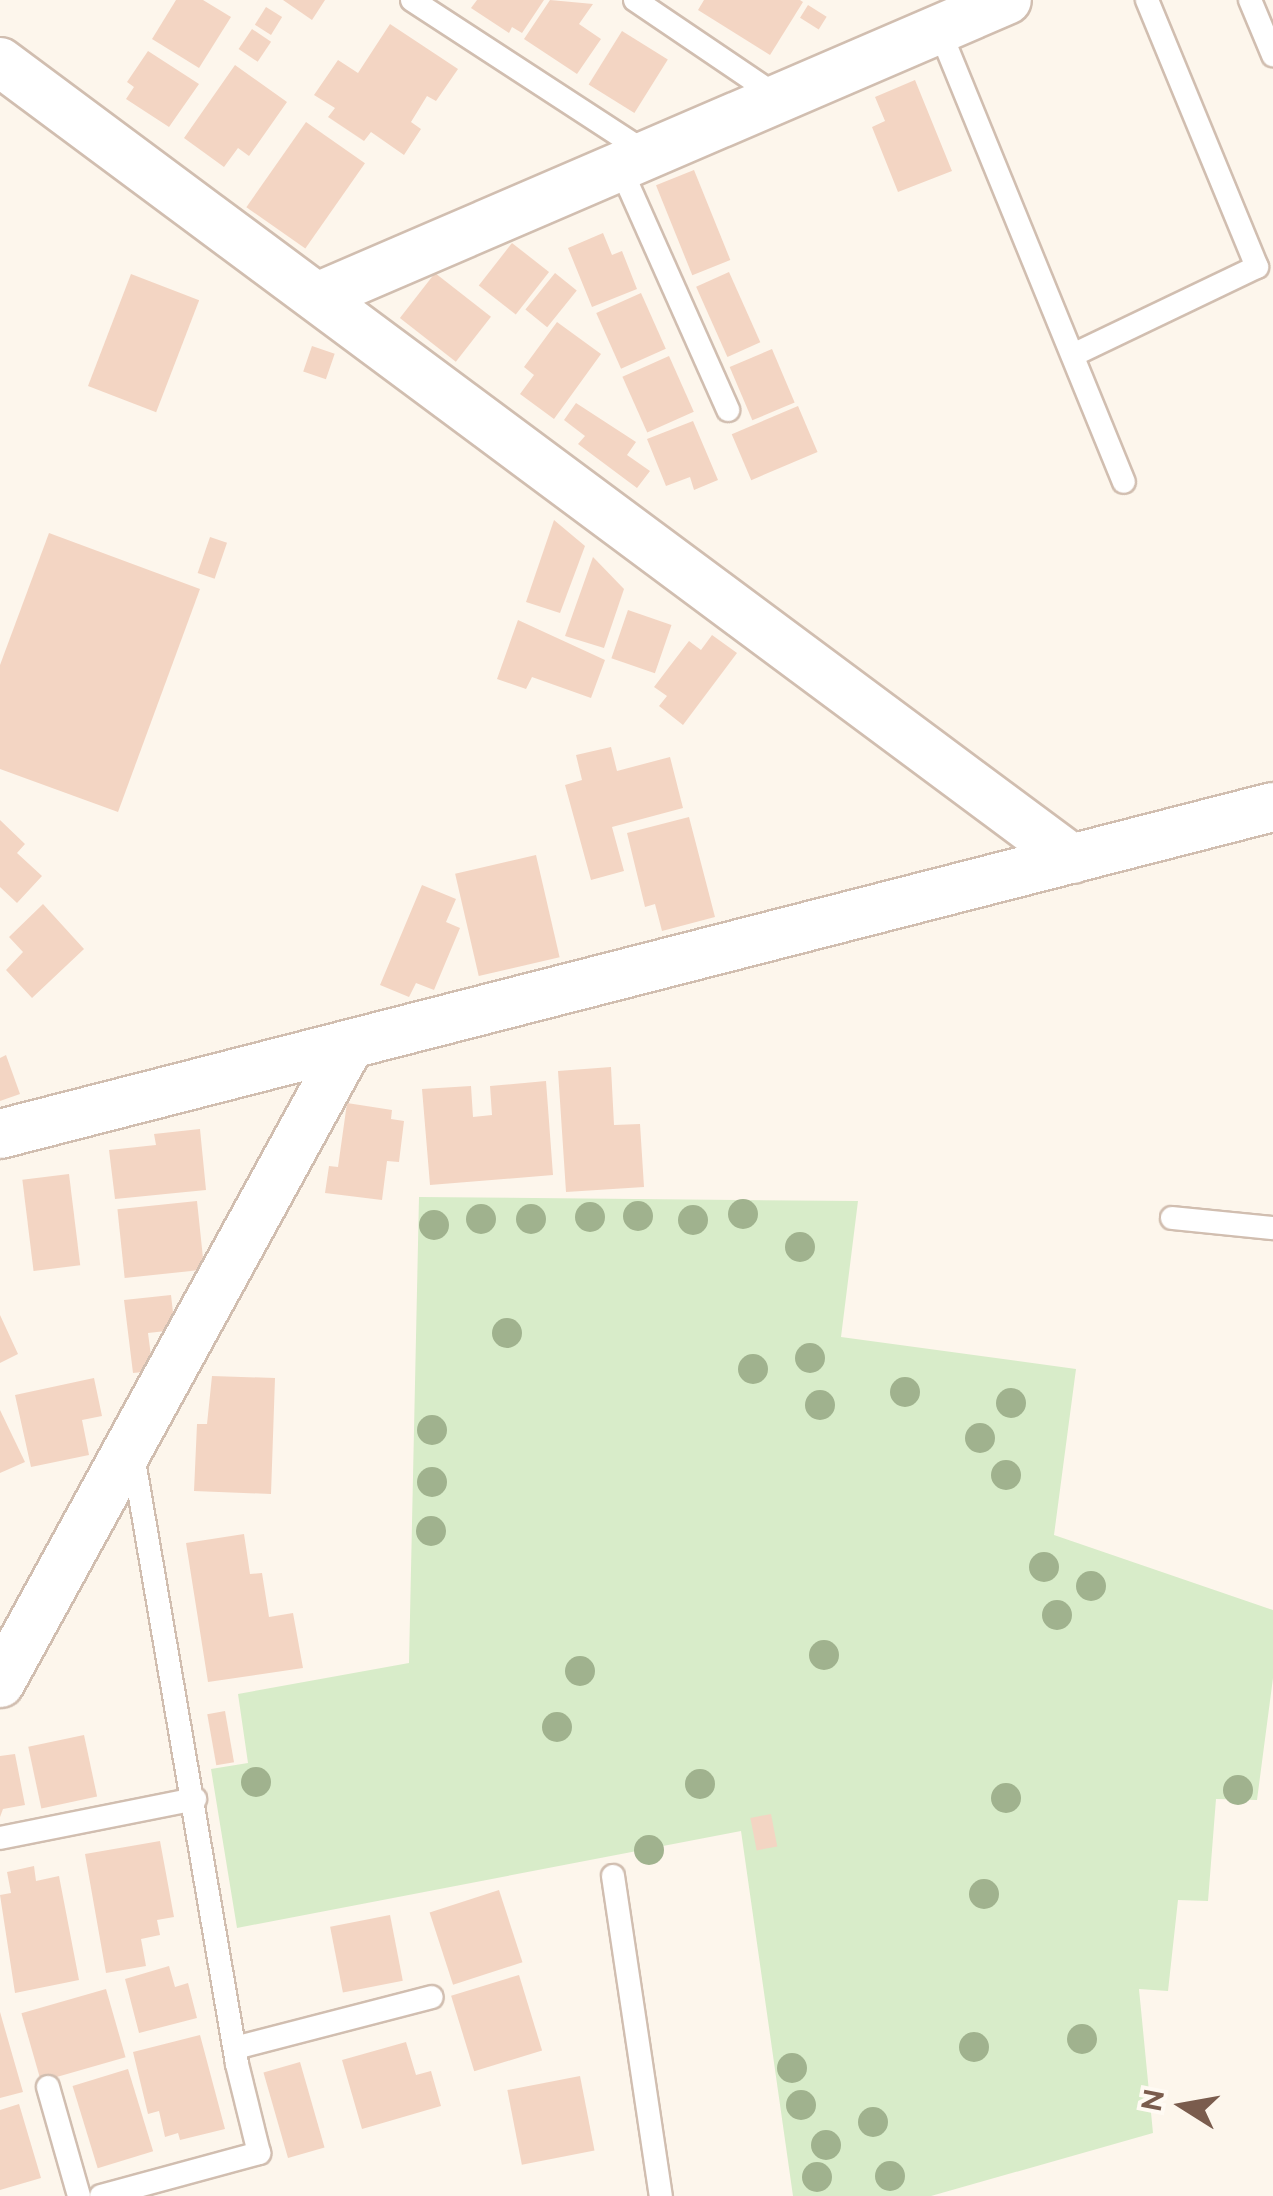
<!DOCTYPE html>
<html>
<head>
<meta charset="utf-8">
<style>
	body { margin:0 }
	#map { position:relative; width:1273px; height:2196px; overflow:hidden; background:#fdf6ec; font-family:Raleway,sans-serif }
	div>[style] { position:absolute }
	.green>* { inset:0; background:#d8ecc9 }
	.building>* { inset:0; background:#f3d5c3; transform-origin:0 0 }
	.roads { filter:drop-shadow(2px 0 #d1beb0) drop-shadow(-2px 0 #d1beb0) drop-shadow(0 2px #d1beb0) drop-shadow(0 -2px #d1beb0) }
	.lane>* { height:22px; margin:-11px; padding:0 11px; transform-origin:11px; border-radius:11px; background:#fff }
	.street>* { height:48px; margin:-24px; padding:0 24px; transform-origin:24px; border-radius:24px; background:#fff }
	.trees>* { width:30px; height:30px; margin:-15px; border-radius:50%; background:#a0b28e }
	span { translate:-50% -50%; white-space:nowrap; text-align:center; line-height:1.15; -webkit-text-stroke:8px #fffaf3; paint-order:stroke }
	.north { position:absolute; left:1133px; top:2056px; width:100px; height:100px; -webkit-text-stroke:8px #fffaf3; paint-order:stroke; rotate:281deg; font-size:28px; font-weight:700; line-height:40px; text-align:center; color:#7a5c4d }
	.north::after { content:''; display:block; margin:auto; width:35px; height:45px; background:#7a5c4d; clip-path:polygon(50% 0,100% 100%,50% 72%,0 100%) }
</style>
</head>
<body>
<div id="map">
	<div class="green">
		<div style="clip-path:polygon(419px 1197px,858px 1201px,841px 1337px,1076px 1369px,1054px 1535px,1273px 1610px,1273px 1678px,1257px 1800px,1216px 1799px,1208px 1901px,1178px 1900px,1168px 1991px,1139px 1989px,1153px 2133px,931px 2196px,793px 2196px,741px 1831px,237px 1928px,211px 1769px,248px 1763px,238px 1694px,409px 1663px)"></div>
	</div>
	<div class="building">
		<div style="clip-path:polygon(176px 0,203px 0,231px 17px,199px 68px,152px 39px)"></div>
		<div style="clip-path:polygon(283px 0,325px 0,312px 20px)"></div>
		<div style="clip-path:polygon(477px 0,544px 0,522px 33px,512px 27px,509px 33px,471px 8px)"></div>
		<div style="clip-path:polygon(550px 0,593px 4px,579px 24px,601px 39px,577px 74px,524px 39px)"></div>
		<div style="clip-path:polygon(704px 0,800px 0,803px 2px,770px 55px,698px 10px)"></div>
		<div style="left:808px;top:5px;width:22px;height:15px;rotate:32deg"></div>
		<div style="left:266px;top:7px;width:19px;height:21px;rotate:32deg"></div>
		<div style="clip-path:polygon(390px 24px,458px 69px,436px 101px,427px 96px,411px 122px,421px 129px,404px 155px,371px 132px,364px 141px,328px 117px,335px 108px,314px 95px,338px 60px,358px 73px)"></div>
		<div style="left:252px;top:29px;width:23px;height:24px;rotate:34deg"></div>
		<div style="left:622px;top:31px;width:54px;height:63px;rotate:32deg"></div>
		<div style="clip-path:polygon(148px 51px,199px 84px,169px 127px,126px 99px,134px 87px,127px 82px)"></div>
		<div style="clip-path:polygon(235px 65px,287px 102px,249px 156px,238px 148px,224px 167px,184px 138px)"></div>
		<div style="clip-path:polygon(915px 80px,952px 171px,898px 192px,872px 127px,885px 121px,875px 97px)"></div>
		<div style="left:306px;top:122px;width:72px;height:104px;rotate:35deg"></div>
		<div style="left:694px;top:170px;width:97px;height:41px;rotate:68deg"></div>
		<div style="clip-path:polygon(603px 233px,612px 255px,622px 251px,637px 289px,592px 307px,568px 248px)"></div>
		<div style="left:512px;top:243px;width:47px;height:54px;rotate:38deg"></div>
		<div style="left:729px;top:272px;width:77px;height:36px;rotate:66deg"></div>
		<div style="left:435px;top:273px;width:71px;height:57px;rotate:38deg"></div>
		<div style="left:555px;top:273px;width:28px;height:47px;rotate:39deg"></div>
		<div style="left:131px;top:274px;width:73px;height:120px;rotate:21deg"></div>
		<div style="left:641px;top:293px;width:61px;height:49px;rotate:66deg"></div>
		<div style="clip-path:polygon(557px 322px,601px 354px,554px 419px,520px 394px,534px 375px,524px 367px)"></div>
		<div style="left:312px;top:346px;width:24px;height:27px;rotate:19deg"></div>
		<div style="left:772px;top:349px;width:58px;height:46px;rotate:67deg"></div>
		<div style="left:669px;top:356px;width:61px;height:51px;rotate:66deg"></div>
		<div style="clip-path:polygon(576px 403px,636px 442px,627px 455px,650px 471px,637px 488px,578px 444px,585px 436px,564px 420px)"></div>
		<div style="left:798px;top:406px;width:50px;height:72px;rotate:67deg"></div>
		<div style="clip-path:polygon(693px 421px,718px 480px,694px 490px,690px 477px,666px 486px,647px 439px)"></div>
		<div style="clip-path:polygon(554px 520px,585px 546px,560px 613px,526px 602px)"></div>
		<div style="clip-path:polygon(49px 533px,200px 589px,118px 812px,0 769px,0 665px)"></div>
		<div style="left:210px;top:537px;width:18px;height:38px;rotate:19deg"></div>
		<div style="clip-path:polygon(593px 557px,624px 589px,604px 648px,565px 636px)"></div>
		<div style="left:628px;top:610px;width:46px;height:51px;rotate:19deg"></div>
		<div style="clip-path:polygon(518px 620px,605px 660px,591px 698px,532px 677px,526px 689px,497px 679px)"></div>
		<div style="clip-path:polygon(712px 635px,737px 653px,683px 725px,659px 706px,667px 696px,654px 687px,689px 641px,701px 650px)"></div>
		<div style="clip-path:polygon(611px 747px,617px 771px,670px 757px,683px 808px,612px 827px,624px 871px,591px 880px,565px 785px,582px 780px,576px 755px)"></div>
		<div style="clip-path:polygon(689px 817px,715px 917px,662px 931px,655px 904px,645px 907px,627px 833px)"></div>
		<div style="clip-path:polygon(0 820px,25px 844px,17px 853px,42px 876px,17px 903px,0 887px)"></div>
		<div style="left:536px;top:855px;width:105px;height:83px;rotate:77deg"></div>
		<div style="clip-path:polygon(422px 885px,456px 899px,446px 922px,460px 928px,434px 990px,416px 983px,409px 997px,380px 985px)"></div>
		<div style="clip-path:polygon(43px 904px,84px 949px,32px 998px,6px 970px,23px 952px,9px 937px)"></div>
		<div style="clip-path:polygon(6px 1055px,20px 1094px,0 1101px,0 1058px)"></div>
		<div style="clip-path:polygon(611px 1067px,614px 1125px,640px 1124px,644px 1187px,566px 1192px,558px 1071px)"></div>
		<div style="clip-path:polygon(546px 1081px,553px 1175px,430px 1185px,422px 1089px,471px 1086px,473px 1117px,492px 1115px,490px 1086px)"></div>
		<div style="clip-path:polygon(347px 1103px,392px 1110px,391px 1119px,404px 1121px,399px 1162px,387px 1161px,382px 1200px,325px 1193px,329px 1166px,338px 1167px)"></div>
		<div style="clip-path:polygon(200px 1129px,206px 1190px,115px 1199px,109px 1150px,156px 1145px,154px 1134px)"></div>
		<div style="left:69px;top:1174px;width:92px;height:47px;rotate:83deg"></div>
		<div style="left:197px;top:1201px;width:69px;height:80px;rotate:84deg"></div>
		<div style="clip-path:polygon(171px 1295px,175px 1330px,148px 1333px,153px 1371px,133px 1373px,124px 1300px)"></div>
		<div style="clip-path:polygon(0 1315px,18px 1354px,0 1363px)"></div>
		<div style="clip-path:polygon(212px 1376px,275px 1378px,271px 1494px,194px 1491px,197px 1424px,207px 1424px)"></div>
		<div style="clip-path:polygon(94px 1378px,102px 1416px,82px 1420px,89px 1455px,31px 1467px,15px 1395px)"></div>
		<div style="clip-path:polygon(0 1410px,25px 1462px,0 1473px)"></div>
		<div style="clip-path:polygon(244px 1534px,250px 1574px,262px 1573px,269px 1617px,293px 1613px,303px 1668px,208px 1682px,186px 1543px)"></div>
		<div style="left:225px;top:1711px;width:52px;height:18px;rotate:80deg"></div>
		<div style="left:84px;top:1735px;width:63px;height:57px;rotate:78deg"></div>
		<div style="clip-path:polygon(15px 1754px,25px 1805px,3px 1809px,0 1817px,0 1756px)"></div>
		<div style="left:771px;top:1814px;width:33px;height:21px;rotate:79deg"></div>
		<div style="clip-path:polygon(160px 1841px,174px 1917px,157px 1920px,160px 1935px,141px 1939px,146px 1966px,106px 1973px,85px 1854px)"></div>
		<div style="clip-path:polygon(34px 1866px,36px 1881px,59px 1876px,79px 1980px,15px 1993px,0 1895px,11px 1893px,7px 1872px)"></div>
		<div style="left:499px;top:1890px;width:76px;height:73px;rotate:72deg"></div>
		<div style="left:390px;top:1915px;width:67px;height:61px;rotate:79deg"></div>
		<div style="clip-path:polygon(169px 1966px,175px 1987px,188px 1983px,197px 2018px,139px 2033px,125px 1979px)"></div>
		<div style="left:519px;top:1975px;width:79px;height:71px;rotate:73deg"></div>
		<div style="left:106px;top:1989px;width:71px;height:88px;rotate:74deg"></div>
		<div style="clip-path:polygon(0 2012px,23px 2092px,0 2098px)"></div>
		<div style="clip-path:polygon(200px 2035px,225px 2129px,180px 2140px,178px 2133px,165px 2137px,159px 2111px,148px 2114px,133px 2052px)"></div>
		<div style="clip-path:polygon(406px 2042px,416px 2075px,431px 2071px,441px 2106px,362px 2129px,342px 2060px)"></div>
		<div style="left:300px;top:2062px;width:89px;height:38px;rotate:74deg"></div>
		<div style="left:128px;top:2069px;width:86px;height:58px;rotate:73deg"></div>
		<div style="left:580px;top:2076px;width:76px;height:74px;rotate:79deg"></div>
		<div style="clip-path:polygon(19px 2104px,41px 2178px,0 2190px,0 2110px)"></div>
	</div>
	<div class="roads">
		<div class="lane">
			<div style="left:412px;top:0;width:282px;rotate:33.1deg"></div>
			<div style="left:635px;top:0;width:175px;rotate:34.1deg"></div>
			<div style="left:1250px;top:0;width:60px;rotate:67.3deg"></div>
			<div style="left:939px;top:29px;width:489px;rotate:67.8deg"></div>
			<div style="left:620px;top:167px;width:266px;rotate:66deg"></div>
			<div style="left:1073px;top:355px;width:204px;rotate:-25.6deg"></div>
			<div style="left:1257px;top:267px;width:289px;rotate:-112.4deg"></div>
			<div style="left:1172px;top:1218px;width:101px;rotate:5.7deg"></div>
			<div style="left:0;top:1838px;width:199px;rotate:-11.3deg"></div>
			<div style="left:613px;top:1876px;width:324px;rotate:81.5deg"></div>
			<div style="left:235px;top:2048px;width:203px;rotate:-14.5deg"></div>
			<div style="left:48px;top:2087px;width:113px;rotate:74.1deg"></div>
			<div style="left:101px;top:2196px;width:164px;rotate:-15.2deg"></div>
			<div style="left:259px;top:2153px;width:92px;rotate:-103.9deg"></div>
			<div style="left:237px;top:2064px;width:618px;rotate:-99.69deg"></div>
		</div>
		<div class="street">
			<div style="left:0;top:62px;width:1336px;rotate:36.63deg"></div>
			<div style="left:317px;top:297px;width:751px;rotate:-23.29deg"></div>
			<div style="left:0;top:1134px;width:1314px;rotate:-14.41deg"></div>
			<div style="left:0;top:1683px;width:726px;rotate:-61.28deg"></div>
		</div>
	</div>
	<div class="trees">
		<div style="left:743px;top:1214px"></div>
		<div style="left:638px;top:1216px"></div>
		<div style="left:590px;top:1217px"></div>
		<div style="left:481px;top:1219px"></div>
		<div style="left:531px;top:1219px"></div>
		<div style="left:693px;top:1220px"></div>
		<div style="left:434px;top:1225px"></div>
		<div style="left:800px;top:1247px"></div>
		<div style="left:507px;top:1333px"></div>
		<div style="left:810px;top:1358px"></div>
		<div style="left:753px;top:1369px"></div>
		<div style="left:905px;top:1392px"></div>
		<div style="left:1011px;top:1403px"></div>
		<div style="left:820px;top:1405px"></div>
		<div style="left:432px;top:1430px"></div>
		<div style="left:980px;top:1438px"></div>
		<div style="left:1006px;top:1475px"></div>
		<div style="left:432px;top:1482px"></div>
		<div style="left:431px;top:1531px"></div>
		<div style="left:1044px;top:1567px"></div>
		<div style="left:1091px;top:1586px"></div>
		<div style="left:1057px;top:1615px"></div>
		<div style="left:824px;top:1655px"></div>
		<div style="left:580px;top:1671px"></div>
		<div style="left:557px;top:1727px"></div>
		<div style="left:256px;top:1782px"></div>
		<div style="left:700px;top:1784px"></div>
		<div style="left:1238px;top:1790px"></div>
		<div style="left:1006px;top:1798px"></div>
		<div style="left:649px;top:1850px"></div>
		<div style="left:984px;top:1894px"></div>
		<div style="left:1082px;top:2039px"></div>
		<div style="left:974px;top:2047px"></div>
		<div style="left:792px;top:2068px"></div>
		<div style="left:801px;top:2105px"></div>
		<div style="left:873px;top:2122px"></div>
		<div style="left:826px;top:2145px"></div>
		<div style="left:890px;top:2176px"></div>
		<div style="left:817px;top:2177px"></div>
	</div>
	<div class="north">N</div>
</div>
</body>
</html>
